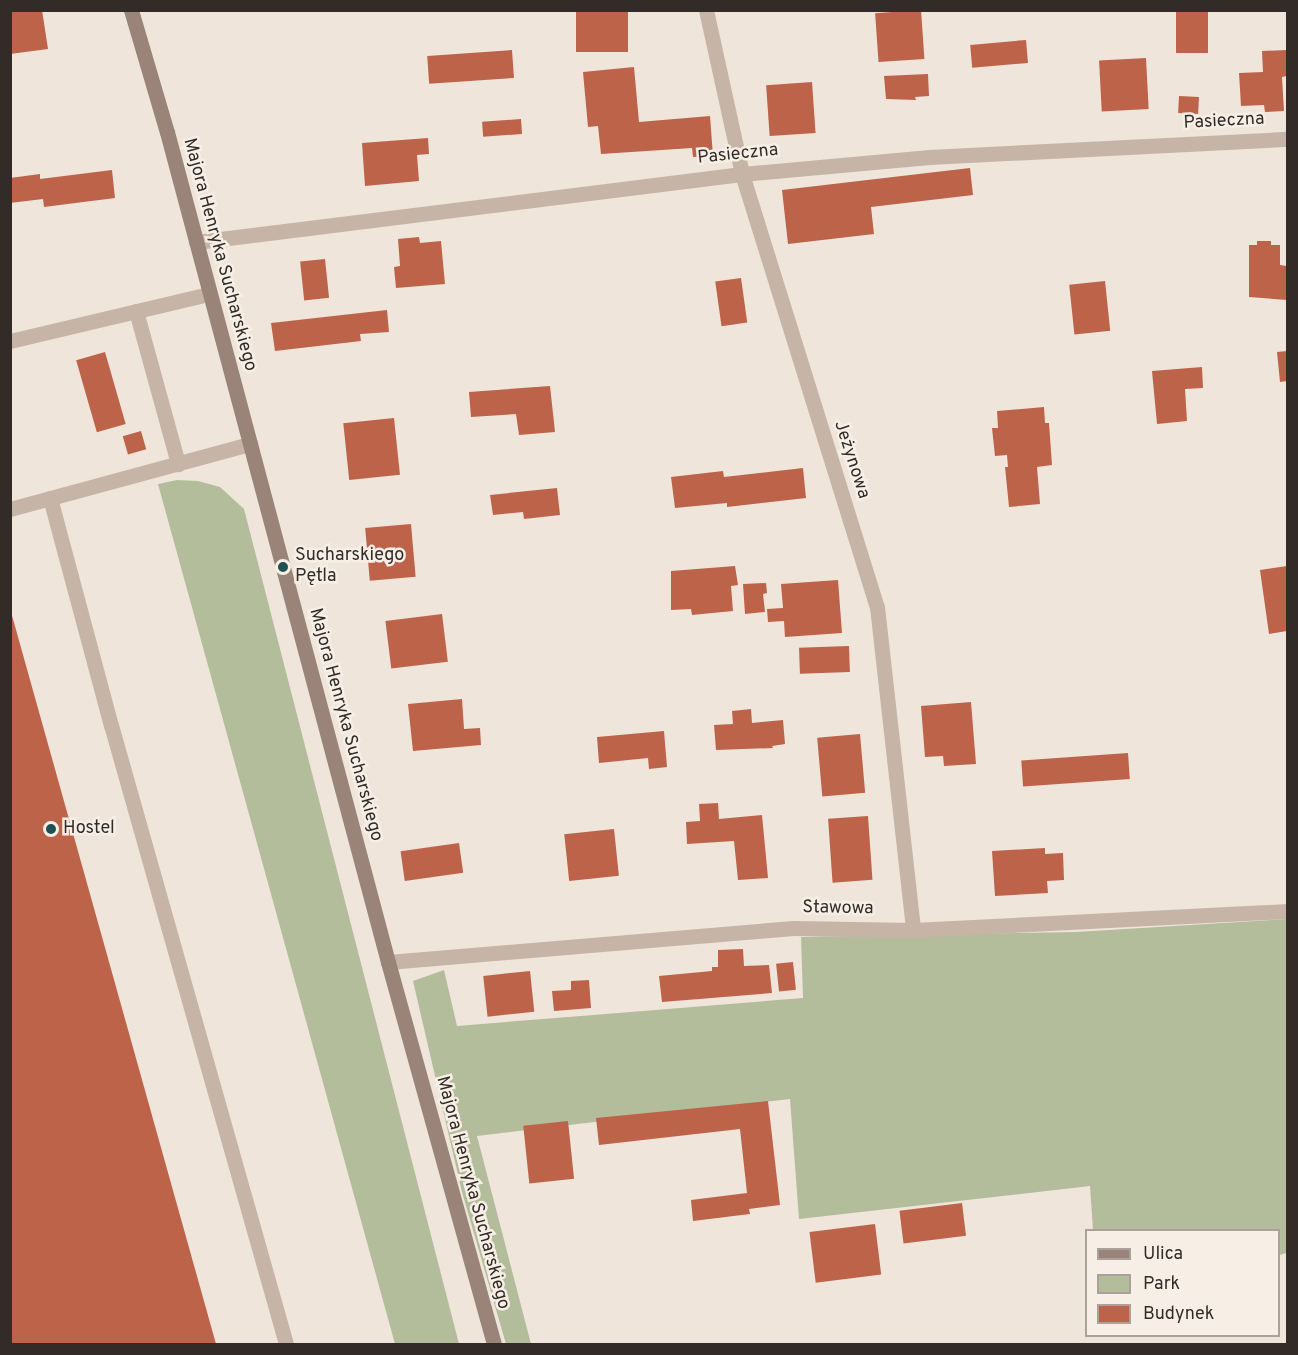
<!DOCTYPE html>
<html>
<head>
<meta charset="utf-8">
<style>
	body { margin:0 }
	#map { position:relative; width:1298px; height:1355px; overflow:hidden; background:#efe5da; font-family:Overpass,sans-serif }
	div>[style] { position:absolute }
	.green>* { inset:0; background:#b3bd9b }
	.building>* { inset:0; background:#bd634a; transform-origin:0 0 }
	.lane>* { height:15px; margin:-7.5px; padding:0 7.5px; transform-origin:7.5px; border-radius:7.5px; background:#c6b4a7 }
	.street>* { height:15px; margin:-7.5px; padding:0 7.5px; transform-origin:7.5px; border-radius:7.5px; background:#c6b4a7 }
	.secondary>* { height:15px; margin:-7.5px; padding:0 7.5px; transform-origin:7.5px; border-radius:7.5px; background:#9a8479 }
	.dots>* { width:16px; height:16px; translate:-50% -50%; box-sizing:border-box; border:3px solid #f7efe6; border-radius:50% }
	span { translate:-50% -50%; white-space:nowrap; text-align:center; line-height:1.15; -webkit-text-stroke:5px #f7efe6; paint-order:stroke }
	.street-label { font-size:18px; color:#332b27 }
	.poi-label { font-size:18px; color:#332b27 }
	.left { translate:0 -50%; text-align:left }
	.frame { position:absolute; inset:0; border:12px solid #332b27; pointer-events:none }
	.legend { position:absolute; left:1085px; top:1229px; width:195px; height:108px; box-sizing:border-box; background:#f7efe6; border:2px solid #a9a19a; margin:0; padding:8px 10px; list-style:none; font-size:18px; color:#332b27 }
	.legend li { display:flex; align-items:center; gap:12px; height:30px }
	.legend b { width:30px; border:2px solid #a9a19a }
</style>
</head>
<body>
<div id="map">
	<div class="green">
		<div style="clip-path:polygon(177px 480px,198px 481px,220px 487px,244px 509px,459px 1344px,395px 1344px,158px 484px)"></div>
		<div style="clip-path:polygon(1287px 919px,1287px 1253px,1279px 1255px,1278px 1230px,1093px 1230px,1090px 1186px,799px 1219px,790px 1099px,477px 1136px,531px 1344px,506px 1344px,462px 1192px,413px 981px,444px 970px,457px 1026px,803px 998px,801px 937px,1076px 932px)"></div>
	</div>
	<div class="building">
		<div style="clip-path:polygon(10px 10px,42px 10px,48px 49px,10px 54px)"></div>
		<div style="left:576px;top:10px;width:52px;height:42px"></div>
		<div style="left:921px;top:10px;width:49px;height:46px;rotate:86deg"></div>
		<div style="left:1176px;top:10px;width:32px;height:43px"></div>
		<div style="left:1026px;top:40px;width:23px;height:56px;rotate:85deg"></div>
		<div style="left:512px;top:50px;width:28px;height:85px;rotate:86deg"></div>
		<div style="clip-path:polygon(1287px 50px,1287px 76px,1282px 77px,1284px 111px,1265px 112px,1264px 105px,1241px 106px,1239px 73px,1263px 72px,1262px 51px)"></div>
		<div style="left:1146px;top:58px;width:51px;height:47px;rotate:87deg"></div>
		<div style="clip-path:polygon(634px 67px,639px 122px,710px 116px,713px 156px,693px 157px,692px 148px,601px 154px,598px 126px,588px 127px,583px 72px)"></div>
		<div style="clip-path:polygon(928px 74px,929px 96px,915px 97px,916px 100px,886px 99px,884px 76px)"></div>
		<div style="left:812px;top:82px;width:51px;height:46px;rotate:86deg"></div>
		<div style="left:1179px;top:96px;width:20px;height:17px;rotate:3deg"></div>
		<div style="left:521px;top:119px;width:15px;height:39px;rotate:86deg"></div>
		<div style="clip-path:polygon(428px 138px,429px 154px,417px 155px,419px 181px,365px 186px,362px 143px)"></div>
		<div style="clip-path:polygon(970px 168px,973px 195px,871px 207px,874px 234px,788px 244px,782px 190px)"></div>
		<div style="clip-path:polygon(112px 170px,115px 198px,44px 207px,43px 199px,10px 203px,10px 178px,40px 174px,40px 179px)"></div>
		<div style="clip-path:polygon(419px 237px,420px 243px,441px 241px,445px 284px,396px 288px,394px 267px,400px 266px,398px 239px)"></div>
		<div style="clip-path:polygon(1257px 241px,1271px 241px,1271px 245px,1280px 245px,1280px 265px,1287px 266px,1287px 300px,1249px 297px,1249px 245px,1257px 245px)"></div>
		<div style="left:325px;top:259px;width:39px;height:25px;rotate:84deg"></div>
		<div style="left:741px;top:278px;width:45px;height:26px;rotate:82deg"></div>
		<div style="left:1105px;top:281px;width:50px;height:36px;rotate:84deg"></div>
		<div style="clip-path:polygon(387px 310px,389px 332px,360px 334px,361px 341px,275px 351px,271px 323px)"></div>
		<div style="clip-path:polygon(1287px 351px,1287px 381px,1280px 382px,1277px 352px)"></div>
		<div style="left:105px;top:352px;width:75px;height:30px;rotate:74deg"></div>
		<div style="clip-path:polygon(1202px 367px,1203px 388px,1185px 389px,1187px 421px,1157px 424px,1152px 371px)"></div>
		<div style="clip-path:polygon(550px 386px,555px 432px,519px 435px,516px 414px,471px 417px,469px 392px)"></div>
		<div style="clip-path:polygon(1044px 407px,1045px 423px,1049px 423px,1052px 465px,1037px 467px,1040px 504px,1009px 507px,1005px 467px,1008px 467px,1007px 455px,995px 456px,992px 428px,998px 428px,997px 411px)"></div>
		<div style="left:394px;top:418px;width:57px;height:51px;rotate:84deg"></div>
		<div style="left:141px;top:431px;width:19px;height:19px;rotate:74deg"></div>
		<div style="clip-path:polygon(803px 468px,806px 498px,727px 507px,727px 503px,675px 508px,671px 477px,723px 471px,724px 477px)"></div>
		<div style="clip-path:polygon(557px 488px,560px 515px,524px 519px,523px 512px,493px 515px,490px 495px)"></div>
		<div style="left:411px;top:524px;width:53px;height:46px;rotate:85deg"></div>
		<div style="clip-path:polygon(735px 566px,738px 585px,731px 586px,733px 611px,692px 615px,691px 609px,671px 610px,671px 571px)"></div>
		<div style="clip-path:polygon(1287px 566px,1287px 631px,1269px 634px,1260px 570px)"></div>
		<div style="clip-path:polygon(838px 580px,842px 633px,785px 637px,784px 621px,768px 622px,767px 609px,783px 608px,781px 584px)"></div>
		<div style="clip-path:polygon(766px 583px,767px 593px,763px 594px,765px 612px,745px 614px,743px 584px)"></div>
		<div style="clip-path:polygon(11px 612px,125px 1019px,216px 1344px,10px 1344px)"></div>
		<div style="left:442px;top:614px;width:48px;height:57px;rotate:83deg"></div>
		<div style="left:849px;top:646px;width:26px;height:50px;rotate:88deg"></div>
		<div style="clip-path:polygon(462px 699px,464px 729px,480px 728px,481px 745px,413px 751px,408px 704px)"></div>
		<div style="clip-path:polygon(971px 702px,976px 764px,944px 766px,943px 756px,925px 757px,921px 706px)"></div>
		<div style="clip-path:polygon(751px 709px,752px 723px,783px 720px,785px 744px,772px 746px,773px 748px,716px 750px,714px 725px,733px 724px,732px 711px)"></div>
		<div style="clip-path:polygon(664px 731px,667px 767px,649px 769px,648px 758px,599px 763px,597px 737px)"></div>
		<div style="left:860px;top:734px;width:59px;height:43px;rotate:85deg"></div>
		<div style="left:1128px;top:753px;width:26px;height:107px;rotate:86deg"></div>
		<div style="clip-path:polygon(718px 803px,719px 819px,762px 815px,768px 878px,738px 880px,734px 841px,687px 844px,686px 822px,700px 821px,699px 804px)"></div>
		<div style="left:868px;top:816px;width:64px;height:40px;rotate:86deg"></div>
		<div style="left:614px;top:829px;width:47px;height:50px;rotate:84deg"></div>
		<div style="left:459px;top:843px;width:30px;height:59px;rotate:82deg"></div>
		<div style="clip-path:polygon(1045px 848px,1045px 854px,1063px 853px,1064px 880px,1047px 881px,1048px 893px,995px 896px,992px 851px)"></div>
		<div style="clip-path:polygon(743px 949px,744px 966px,769px 965px,772px 993px,662px 1002px,659px 976px,712px 971px,712px 967px,718px 967px,718px 950px)"></div>
		<div style="left:793px;top:962px;width:28px;height:17px;rotate:84deg"></div>
		<div style="left:530px;top:971px;width:41px;height:47px;rotate:84deg"></div>
		<div style="clip-path:polygon(589px 980px,591px 1008px,554px 1011px,552px 991px,571px 990px,571px 981px)"></div>
		<div style="clip-path:polygon(768px 1101px,780px 1205px,749px 1209px,750px 1214px,693px 1221px,691px 1200px,747px 1193px,740px 1129px,599px 1145px,596px 1118px)"></div>
		<div style="left:568px;top:1121px;width:58px;height:45px;rotate:84deg"></div>
		<div style="left:962px;top:1203px;width:33px;height:63px;rotate:83deg"></div>
		<div style="left:875px;top:1224px;width:51px;height:66px;rotate:83deg"></div>
	</div>
	<div class="lane">
		<div style="left:136px;top:311px;width:159px;rotate:74.6deg"></div>
		<div style="left:10px;top:341px;width:204px;rotate:-13.3deg"></div>
		<div style="left:50px;top:498px;width:235px;rotate:75deg"></div>
		<div style="left:111px;top:725px;width:643px;rotate:74.21deg"></div>
		<div style="left:10px;top:509px;width:249px;rotate:-15.2deg"></div>
	</div>
	<div class="street">
		<div style="left:706px;top:10px;width:168px;rotate:77.6deg"></div>
		<div style="left:742px;top:174px;width:454px;rotate:72.7deg"></div>
		<div style="left:877px;top:607px;width:325px;rotate:83.6deg"></div>
		<div style="left:196px;top:242px;width:550px;rotate:-7.1deg"></div>
		<div style="left:742px;top:174px;width:188px;rotate:-5.2deg"></div>
		<div style="left:929px;top:157px;width:359px;rotate:-2.9deg"></div>
		<div style="left:388px;top:962px;width:407px;rotate:-4.8deg"></div>
		<div style="left:794px;top:928px;width:119px;rotate:1deg"></div>
		<div style="left:913px;top:930px;width:375px;rotate:-2.9deg"></div>
	</div>
	<div class="secondary">
		<div style="left:131px;top:10px;width:127px;rotate:73.6deg"></div>
		<div style="left:167px;top:132px;width:859px;rotate:75.09deg"></div>
		<div style="left:388px;top:962px;width:396px;rotate:74.5deg"></div>
	</div>
	<div class="dots">
		<div style="left:283px;top:567px;background:#205052"></div>
		<div style="left:51px;top:829px;background:#205052"></div>
	</div>
	<div class="street-label">
		<span style="left:1224px;top:122px;rotate:-3deg">Pasieczna</span>
		<span style="left:738px;top:155px;rotate:-6deg">Pasieczna</span>
		<span style="left:219px;top:255px;rotate:75deg">Majora Henryka Sucharskiego</span>
		<span style="left:851px;top:460px;rotate:72deg">Jeżynowa</span>
		<span style="left:345px;top:725px;rotate:75deg">Majora Henryka Sucharskiego</span>
		<span style="left:838px;top:909px;rotate:1deg">Stawowa</span>
		<span style="left:472px;top:1193px;rotate:75deg">Majora Henryka Sucharskiego</span>
	</div>
	<div class="poi-label">
		<span class="left" style="left:295px;top:567px">Sucharskiego<br>Pętla</span>
		<span class="left" style="left:63px;top:829px">Hostel</span>
	</div>
	<div class="frame"></div>
	<ul class="legend">
	<li><b style="height:8px;background:#9a8479"></b>Ulica</li>
	<li><b style="height:16px;background:#b3bd9b"></b>Park</li>
	<li><b style="height:16px;background:#bd634a"></b>Budynek</li>
	</ul>
</div>
</body>
</html>
